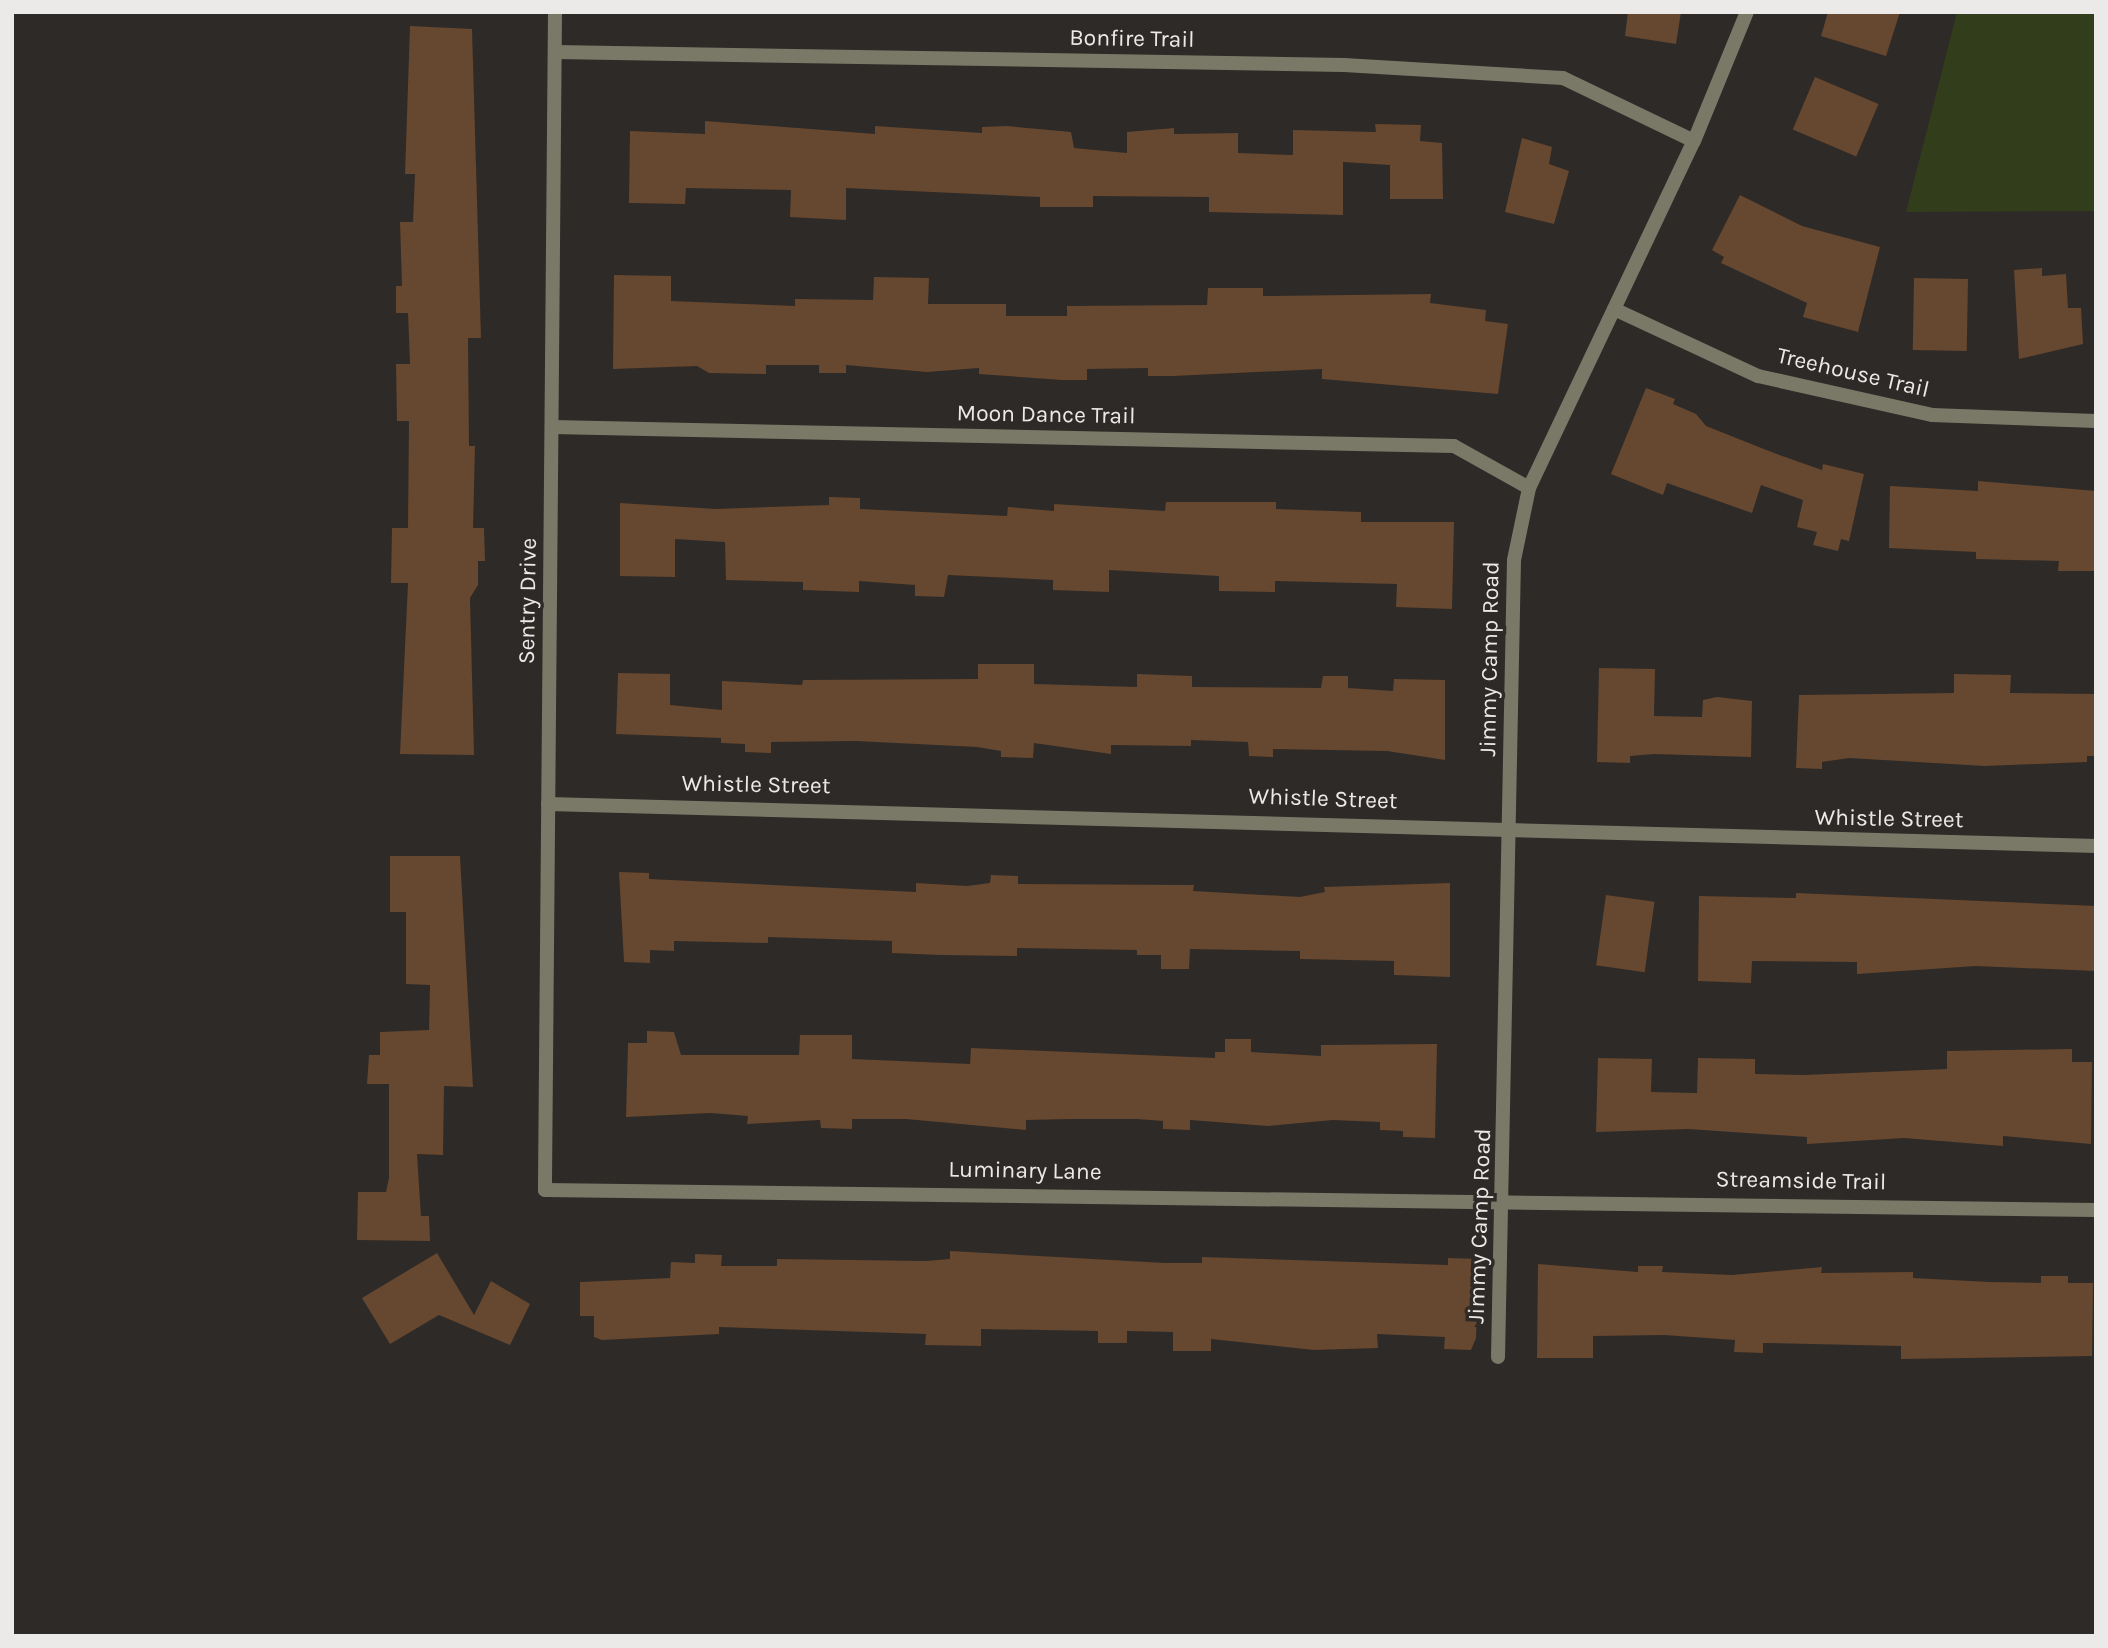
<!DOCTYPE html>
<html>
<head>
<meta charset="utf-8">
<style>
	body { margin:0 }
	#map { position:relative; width:2108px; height:1648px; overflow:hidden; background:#2e2a27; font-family:Karla,sans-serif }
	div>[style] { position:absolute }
	.green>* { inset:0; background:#323d1c }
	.building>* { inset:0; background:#66472f; transform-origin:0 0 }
	.minor>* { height:14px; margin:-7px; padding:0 7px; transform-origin:7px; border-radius:7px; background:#7a7968 }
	span { translate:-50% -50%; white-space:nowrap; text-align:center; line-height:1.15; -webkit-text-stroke:7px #2e2a27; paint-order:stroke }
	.street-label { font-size:23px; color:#eceae8 }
	.frame { position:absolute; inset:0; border:14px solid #eceae8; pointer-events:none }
</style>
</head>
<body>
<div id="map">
	<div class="green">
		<div style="clip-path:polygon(1957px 12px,2096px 12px,2096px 211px,1906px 212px)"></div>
	</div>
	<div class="building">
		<div style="clip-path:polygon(1628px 12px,1681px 12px,1676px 44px,1625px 36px)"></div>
		<div style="clip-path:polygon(1828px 12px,1900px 12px,1886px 56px,1821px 36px)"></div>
		<div style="clip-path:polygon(410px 26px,472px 29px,481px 338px,468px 338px,469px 446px,475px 446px,473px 528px,484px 528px,485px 561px,478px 561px,478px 585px,470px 598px,474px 755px,400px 754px,408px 583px,391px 583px,392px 528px,408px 528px,409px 421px,397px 421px,396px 364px,410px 364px,408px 313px,396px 313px,396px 286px,402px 286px,400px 222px,413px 222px,415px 174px,405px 174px)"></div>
		<div style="left:1815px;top:77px;width:69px;height:57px;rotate:23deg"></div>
		<div style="clip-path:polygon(705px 121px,875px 134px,875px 126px,982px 133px,982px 127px,1006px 126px,1071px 132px,1074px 148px,1127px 153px,1127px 132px,1174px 128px,1174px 134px,1238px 133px,1238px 153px,1293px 155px,1293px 130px,1376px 132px,1375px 124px,1421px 125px,1420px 141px,1442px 143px,1443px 199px,1390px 199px,1390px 165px,1343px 162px,1343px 215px,1209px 212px,1209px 197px,1093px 196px,1093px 207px,1040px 207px,1040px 197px,846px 188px,846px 220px,790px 217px,791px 190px,686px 188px,685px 204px,629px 203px,630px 131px,705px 134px)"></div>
		<div style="clip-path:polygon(1522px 138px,1552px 147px,1549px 164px,1569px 171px,1554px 224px,1505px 212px)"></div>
		<div style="clip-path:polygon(1740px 195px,1802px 226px,1880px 247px,1858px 332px,1803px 317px,1807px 303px,1721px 263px,1724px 257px,1712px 250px)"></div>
		<div style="clip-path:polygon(2042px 268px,2042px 276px,2066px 274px,2068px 308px,2081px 308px,2083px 344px,2019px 359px,2014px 270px)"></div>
		<div style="clip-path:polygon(614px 275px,671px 276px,671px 301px,795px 306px,795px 299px,873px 300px,874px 277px,929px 278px,928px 304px,1006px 304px,1006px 316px,1067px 316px,1067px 306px,1207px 305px,1208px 288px,1263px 288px,1263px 296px,1431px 294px,1430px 303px,1486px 310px,1485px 321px,1508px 324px,1498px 394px,1322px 379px,1322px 369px,1173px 376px,1148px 376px,1148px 368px,1087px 369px,1087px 380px,1062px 380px,979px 374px,979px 368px,927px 372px,846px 365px,846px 373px,819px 373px,819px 365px,766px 365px,766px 374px,709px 373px,697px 366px,613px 369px)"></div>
		<div style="left:1914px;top:278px;width:54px;height:72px;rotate:1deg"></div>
		<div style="clip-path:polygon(1646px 388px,1675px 399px,1673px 404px,1696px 414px,1706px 426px,1774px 453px,1822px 470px,1823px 464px,1864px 474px,1849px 541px,1841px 539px,1838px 551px,1813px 545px,1817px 532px,1797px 527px,1803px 500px,1761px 485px,1752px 513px,1667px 483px,1663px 495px,1611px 474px)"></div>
		<div style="clip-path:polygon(1978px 481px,2096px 491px,2096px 571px,2058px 571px,2059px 561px,1976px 559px,1976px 552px,1889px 548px,1890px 486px,1978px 491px)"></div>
		<div style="clip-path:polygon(829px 497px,860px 498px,860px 509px,1007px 516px,1008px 507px,1054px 511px,1054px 504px,1165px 511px,1166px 502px,1276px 502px,1276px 509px,1361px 512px,1361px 522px,1454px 522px,1452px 609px,1396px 607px,1397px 584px,1275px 581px,1275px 592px,1219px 591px,1219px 576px,1109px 570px,1109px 592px,1053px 590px,1053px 580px,948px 575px,944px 597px,915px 596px,915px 585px,859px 581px,859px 592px,803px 590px,803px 582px,726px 580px,725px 542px,675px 539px,675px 577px,620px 576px,620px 503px,716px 509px,829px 505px)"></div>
		<div style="clip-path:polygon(978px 664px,1034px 664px,1034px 684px,1137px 687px,1137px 674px,1192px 676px,1192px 687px,1321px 688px,1323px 676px,1348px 676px,1348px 688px,1393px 691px,1394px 679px,1445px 680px,1445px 760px,1387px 751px,1273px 749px,1273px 757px,1249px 756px,1248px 742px,1191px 740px,1191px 746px,1111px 745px,1111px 754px,1034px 743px,1033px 758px,1001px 757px,1001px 751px,977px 747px,856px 741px,771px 742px,771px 753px,745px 752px,745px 744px,721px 743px,721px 738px,616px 734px,618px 673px,670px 674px,670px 705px,722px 710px,722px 681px,802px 685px,803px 680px,978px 679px)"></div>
		<div style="clip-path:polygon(1599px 668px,1655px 669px,1654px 716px,1702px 717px,1703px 700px,1717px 697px,1752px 701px,1751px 757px,1654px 754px,1630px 756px,1630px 763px,1597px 762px)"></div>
		<div style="clip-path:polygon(1954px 674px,2011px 675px,2010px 693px,2096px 694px,2096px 756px,2087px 756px,2087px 762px,1985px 766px,1849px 758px,1822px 762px,1822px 769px,1796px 768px,1799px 695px,1954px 693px)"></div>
		<div style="clip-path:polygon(390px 856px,460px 856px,473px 1087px,444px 1086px,443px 1155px,417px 1154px,421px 1216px,429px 1216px,430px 1241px,357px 1240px,358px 1192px,386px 1192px,389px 1178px,389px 1084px,367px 1084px,369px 1055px,380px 1055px,380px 1032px,429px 1030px,430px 985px,406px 984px,406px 912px,390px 912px)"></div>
		<div style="clip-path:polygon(619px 872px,649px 873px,649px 879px,916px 892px,916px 883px,967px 886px,990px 883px,991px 875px,1018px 876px,1018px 884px,1194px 885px,1193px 891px,1300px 897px,1325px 892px,1324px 887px,1450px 883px,1450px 977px,1394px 975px,1394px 961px,1300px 959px,1300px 951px,1190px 949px,1189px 969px,1161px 969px,1161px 955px,1137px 955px,1137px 950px,1017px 948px,1017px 956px,940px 955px,892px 953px,892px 941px,768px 937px,768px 943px,674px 941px,674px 951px,650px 950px,650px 963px,624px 962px)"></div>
		<div style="clip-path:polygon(1796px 893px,2096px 906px,2096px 971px,1976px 966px,1857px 974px,1857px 962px,1752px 961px,1751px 983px,1698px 981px,1699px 896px,1796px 898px)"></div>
		<div style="left:1606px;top:895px;width:49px;height:71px;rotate:8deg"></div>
		<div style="clip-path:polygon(647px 1031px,674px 1032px,681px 1055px,799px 1055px,800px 1035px,852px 1035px,852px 1059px,970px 1064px,971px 1048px,1215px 1058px,1215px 1052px,1225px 1052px,1225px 1039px,1251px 1039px,1251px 1052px,1321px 1056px,1321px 1045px,1437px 1044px,1435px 1138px,1403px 1137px,1403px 1131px,1380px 1130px,1380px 1122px,1333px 1120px,1268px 1126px,1190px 1120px,1190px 1130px,1163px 1129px,1163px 1121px,1137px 1119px,1071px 1119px,1026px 1120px,1026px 1130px,906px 1119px,852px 1119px,852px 1129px,821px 1128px,820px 1120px,747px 1124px,748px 1116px,710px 1113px,626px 1117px,628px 1043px,647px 1043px)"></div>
		<div style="clip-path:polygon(2072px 1049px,2072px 1062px,2092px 1062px,2091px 1144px,2003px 1136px,2003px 1146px,1904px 1138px,1807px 1144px,1807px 1137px,1688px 1129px,1596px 1132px,1598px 1058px,1652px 1059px,1651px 1092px,1697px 1093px,1698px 1058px,1755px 1059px,1755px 1074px,1804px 1075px,1947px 1069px,1947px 1051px)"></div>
		<div style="clip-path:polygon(950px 1251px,1165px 1263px,1202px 1263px,1202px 1257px,1448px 1265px,1448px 1258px,1479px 1259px,1476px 1338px,1471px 1350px,1444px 1349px,1445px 1337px,1377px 1334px,1378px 1348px,1314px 1350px,1211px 1339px,1211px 1351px,1173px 1351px,1173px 1332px,1127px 1331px,1127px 1343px,1098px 1343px,1098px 1331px,981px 1329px,981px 1346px,925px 1345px,926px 1334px,719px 1327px,719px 1334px,602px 1340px,594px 1337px,594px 1316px,580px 1316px,580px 1282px,670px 1278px,671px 1262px,695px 1263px,695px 1254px,722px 1255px,721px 1266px,777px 1266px,777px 1259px,926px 1261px,950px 1259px)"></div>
		<div style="clip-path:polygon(437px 1253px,474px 1315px,491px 1281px,530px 1304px,510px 1345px,439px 1315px,390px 1344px,362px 1298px)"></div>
		<div style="clip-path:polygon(1538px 1264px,1638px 1272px,1638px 1266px,1663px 1266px,1662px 1272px,1732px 1275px,1822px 1267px,1821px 1273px,1913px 1272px,1913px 1278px,1990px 1282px,2041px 1283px,2041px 1276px,2068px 1276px,2068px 1283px,2093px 1283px,2092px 1356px,1901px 1359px,1901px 1346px,1763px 1343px,1763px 1353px,1734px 1352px,1735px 1340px,1664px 1335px,1593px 1336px,1593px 1358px,1537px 1358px)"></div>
	</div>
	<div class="minor">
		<div style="left:555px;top:12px;width:1178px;rotate:90.49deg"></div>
		<div style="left:545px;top:1190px;width:1551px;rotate:0.74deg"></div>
		<div style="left:555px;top:52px;width:789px;rotate:0.94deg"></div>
		<div style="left:1344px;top:65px;width:219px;rotate:3.4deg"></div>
		<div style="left:1563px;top:78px;width:145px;rotate:25.7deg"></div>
		<div style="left:1614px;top:309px;width:159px;rotate:25deg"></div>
		<div style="left:1758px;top:376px;width:178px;rotate:12.6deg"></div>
		<div style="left:1932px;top:415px;width:164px;rotate:2.1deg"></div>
		<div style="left:552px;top:427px;width:902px;rotate:1.21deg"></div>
		<div style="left:1454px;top:446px;width:86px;rotate:29.2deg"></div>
		<div style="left:548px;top:804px;width:1549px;rotate:1.55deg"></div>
		<div style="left:1498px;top:1357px;width:797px;rotate:-88.85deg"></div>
		<div style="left:1514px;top:560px;width:74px;rotate:-78.2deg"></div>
		<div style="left:1529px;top:488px;width:384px;rotate:-64.6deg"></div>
		<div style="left:1694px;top:141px;width:139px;rotate:-67.7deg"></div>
	</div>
	<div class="street-label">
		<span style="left:1132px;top:39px;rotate:1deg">Bonfire Trail</span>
		<span style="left:1853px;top:373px;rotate:13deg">Treehouse Trail</span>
		<span style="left:1046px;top:415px;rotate:1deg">Moon Dance Trail</span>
		<span style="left:528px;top:601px;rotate:-89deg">Sentry Drive</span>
		<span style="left:1490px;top:659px;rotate:-89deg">Jimmy Camp Road</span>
		<span style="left:756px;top:785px;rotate:1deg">Whistle Street</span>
		<span style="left:1323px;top:799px;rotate:2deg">Whistle Street</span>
		<span style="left:1889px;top:819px;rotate:1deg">Whistle Street</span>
		<span style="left:1025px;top:1171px;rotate:1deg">Luminary Lane</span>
		<span style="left:1801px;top:1181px;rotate:1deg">Streamside Trail</span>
		<span style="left:1480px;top:1226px;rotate:-88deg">Jimmy Camp Road</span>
	</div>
	<div class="frame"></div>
</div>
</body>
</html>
